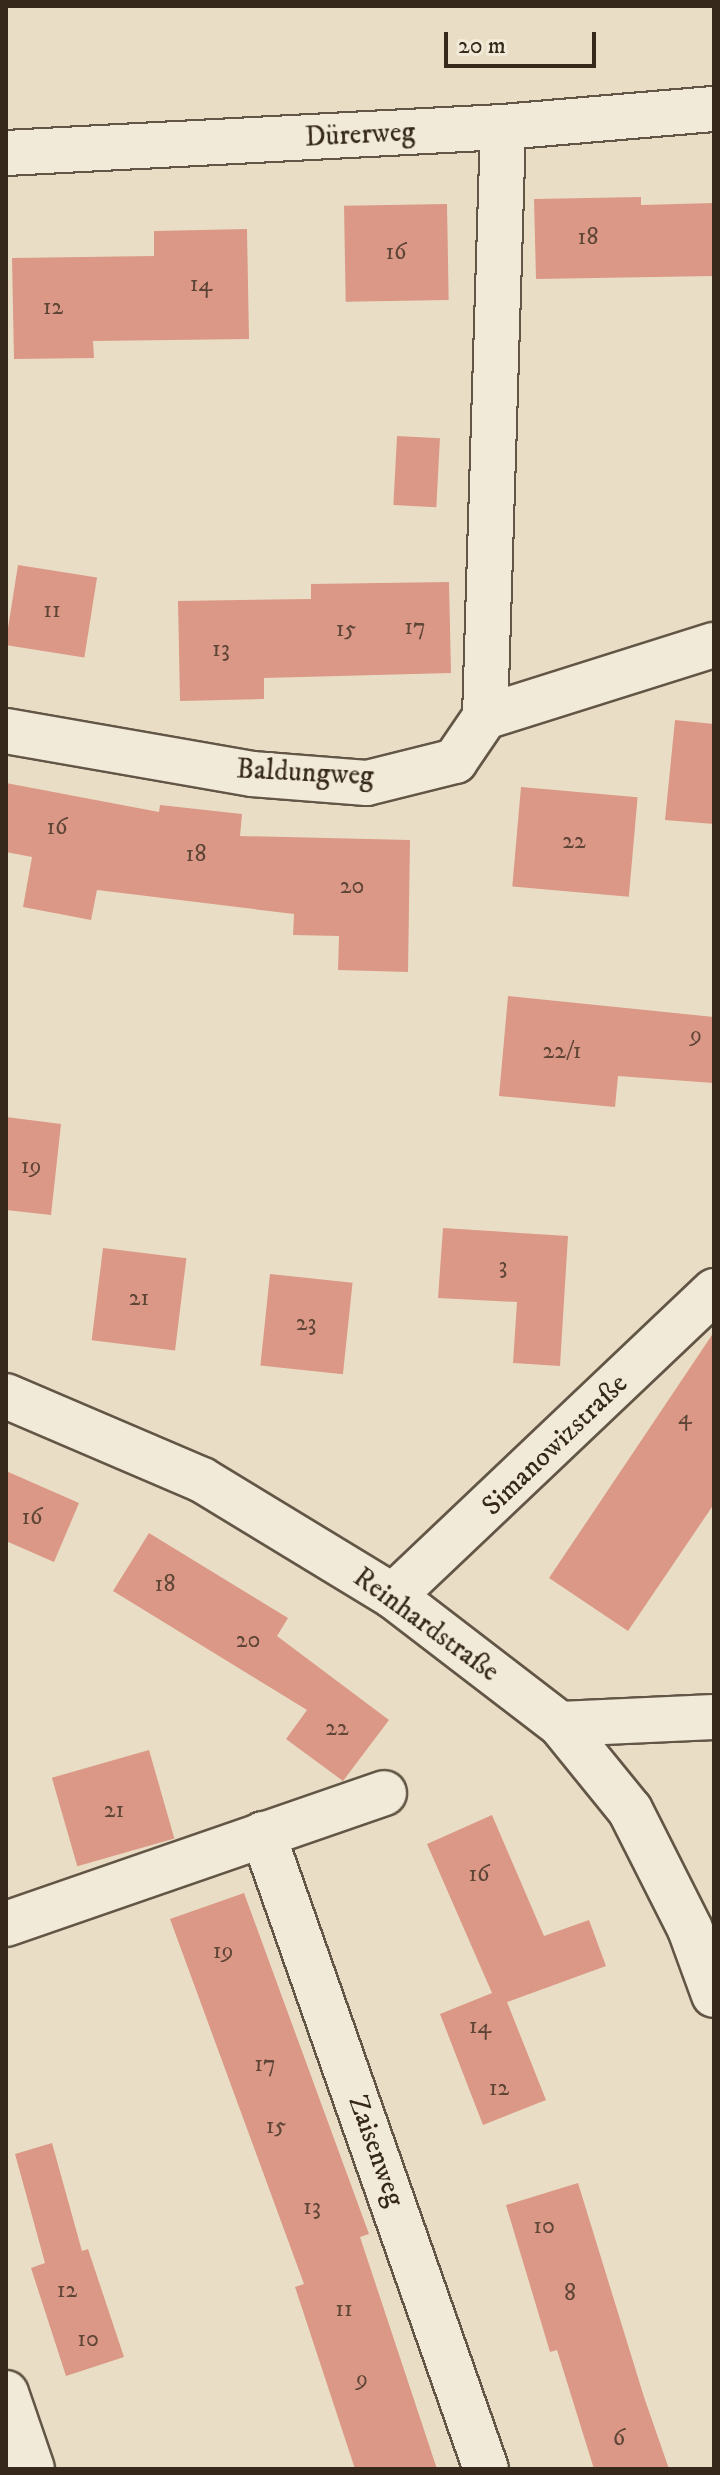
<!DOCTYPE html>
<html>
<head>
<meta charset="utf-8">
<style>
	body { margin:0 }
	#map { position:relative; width:720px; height:2475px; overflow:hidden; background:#e9dec5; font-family:"IM FELL DW Pica",serif }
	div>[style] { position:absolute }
	.building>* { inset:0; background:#db9887; transform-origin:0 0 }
	.roads { filter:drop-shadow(2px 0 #635646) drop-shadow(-2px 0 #635646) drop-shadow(0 2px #635646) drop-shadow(0 -2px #635646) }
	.minor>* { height:44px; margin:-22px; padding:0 22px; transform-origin:22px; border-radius:22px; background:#f1ead9 }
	span { translate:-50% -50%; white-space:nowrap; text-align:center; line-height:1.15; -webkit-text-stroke:8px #f1ead9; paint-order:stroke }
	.number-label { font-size:24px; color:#5f4536 }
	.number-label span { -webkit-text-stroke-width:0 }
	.street-label { font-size:28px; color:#36291b }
	.frame { position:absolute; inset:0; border:8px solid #36291b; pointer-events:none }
	.scale { position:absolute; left:444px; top:32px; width:152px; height:36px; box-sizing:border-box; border:4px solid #36291b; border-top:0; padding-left:10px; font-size:24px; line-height:28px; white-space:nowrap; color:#36291b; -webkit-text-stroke:6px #f1ead9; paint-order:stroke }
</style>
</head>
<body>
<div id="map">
	<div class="building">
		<div style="clip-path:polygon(641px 197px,641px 205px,714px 203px,714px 276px,536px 279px,534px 199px)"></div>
		<div style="left:447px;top:204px;width:96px;height:103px;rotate:89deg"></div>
		<div style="clip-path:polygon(247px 229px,249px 339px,93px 341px,94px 358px,14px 359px,12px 258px,154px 256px,154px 231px)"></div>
		<div style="left:397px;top:436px;width:43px;height:69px;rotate:3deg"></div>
		<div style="left:18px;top:565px;width:80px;height:81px;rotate:9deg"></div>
		<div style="clip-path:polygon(449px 582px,451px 673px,264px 678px,264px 699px,180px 701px,178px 601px,311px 599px,311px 584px)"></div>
		<div style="clip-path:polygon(675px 720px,714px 724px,714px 824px,665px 820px)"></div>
		<div style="clip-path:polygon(6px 783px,159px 812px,160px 805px,242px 814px,240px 836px,410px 840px,408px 972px,338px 970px,339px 936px,293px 935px,294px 914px,97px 890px,91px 920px,23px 907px,32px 857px,6px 852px)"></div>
		<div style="left:521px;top:787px;width:117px;height:100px;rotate:5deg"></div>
		<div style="clip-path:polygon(508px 996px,714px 1017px,714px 1083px,618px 1076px,615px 1107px,499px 1096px)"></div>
		<div style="clip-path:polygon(6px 1117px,61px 1124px,51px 1215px,6px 1210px)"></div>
		<div style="clip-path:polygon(443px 1228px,568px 1236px,560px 1366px,513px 1363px,517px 1302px,438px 1298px)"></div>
		<div style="left:103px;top:1248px;width:84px;height:93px;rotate:7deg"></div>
		<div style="left:270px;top:1274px;width:83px;height:92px;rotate:6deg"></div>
		<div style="clip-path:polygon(714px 1332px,714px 1504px,628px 1631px,549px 1578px)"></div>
		<div style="clip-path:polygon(6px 1471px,79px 1503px,54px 1562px,6px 1541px)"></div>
		<div style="clip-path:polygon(149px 1533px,288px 1618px,277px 1636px,389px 1720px,343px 1781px,286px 1739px,307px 1710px,113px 1591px)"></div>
		<div style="left:149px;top:1750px;width:92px;height:101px;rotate:74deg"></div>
		<div style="clip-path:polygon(492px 1815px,544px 1936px,589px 1920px,606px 1966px,507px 2002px,546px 2100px,483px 2125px,440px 2014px,492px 1993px,427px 1844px)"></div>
		<div style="clip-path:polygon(244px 1893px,369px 2234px,360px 2237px,437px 2469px,355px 2469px,295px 2287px,304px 2284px,170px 1919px)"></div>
		<div style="clip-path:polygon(52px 2143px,82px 2251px,88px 2249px,124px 2357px,66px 2376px,31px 2268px,45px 2263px,15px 2154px)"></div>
		<div style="clip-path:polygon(578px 2183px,644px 2397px,669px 2469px,594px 2469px,557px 2350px,550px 2352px,506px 2205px)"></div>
	</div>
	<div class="roads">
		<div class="minor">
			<div style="left:6px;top:153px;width:498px;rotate:-3deg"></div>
			<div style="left:503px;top:127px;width:212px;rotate:-4.9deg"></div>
			<div style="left:485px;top:717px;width:590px;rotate:-88.25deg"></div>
			<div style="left:6px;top:731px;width:250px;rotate:9.9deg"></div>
			<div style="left:252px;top:774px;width:115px;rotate:4.5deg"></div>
			<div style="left:367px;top:783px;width:91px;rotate:-14deg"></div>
			<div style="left:455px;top:761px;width:53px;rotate:-55.7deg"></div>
			<div style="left:485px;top:717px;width:240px;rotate:-17.5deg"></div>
			<div style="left:6px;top:1396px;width:213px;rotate:23.2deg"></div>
			<div style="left:202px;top:1480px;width:223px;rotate:31.3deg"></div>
			<div style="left:393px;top:1596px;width:210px;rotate:37.5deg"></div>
			<div style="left:560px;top:1724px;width:111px;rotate:50.9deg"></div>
			<div style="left:630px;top:1810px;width:133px;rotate:63.2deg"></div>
			<div style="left:690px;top:1929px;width:70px;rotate:70deg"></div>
			<div style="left:393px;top:1596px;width:443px;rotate:-43.5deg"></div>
			<div style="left:560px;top:1724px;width:154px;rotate:-2.6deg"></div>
			<div style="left:263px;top:1834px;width:673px;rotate:70.65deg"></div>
			<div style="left:6px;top:1924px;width:400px;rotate:-19.1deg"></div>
			<div style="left:6px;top:2393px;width:80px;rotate:71.1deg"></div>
		</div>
	</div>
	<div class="number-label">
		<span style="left:588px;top:238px">18</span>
		<span style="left:396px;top:253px">16</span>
		<span style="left:201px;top:285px">14</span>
		<span style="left:53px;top:308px">12</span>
		<span style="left:52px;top:611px">11</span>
		<span style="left:415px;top:628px">17</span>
		<span style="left:346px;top:630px">15</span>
		<span style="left:221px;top:650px">13</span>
		<span style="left:57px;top:828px">16</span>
		<span style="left:574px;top:842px">22</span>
		<span style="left:196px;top:855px">18</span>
		<span style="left:352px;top:887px">20</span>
		<span style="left:696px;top:1036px">9</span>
		<span style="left:562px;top:1052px">22/1</span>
		<span style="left:31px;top:1167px">19</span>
		<span style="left:503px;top:1267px">3</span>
		<span style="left:139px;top:1299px">21</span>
		<span style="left:306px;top:1324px">23</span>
		<span style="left:685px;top:1418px">4</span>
		<span style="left:32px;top:1518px">16</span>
		<span style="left:165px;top:1585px">18</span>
		<span style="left:248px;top:1641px">20</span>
		<span style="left:337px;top:1729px">22</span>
		<span style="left:114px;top:1811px">21</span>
		<span style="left:479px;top:1875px">16</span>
		<span style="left:223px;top:1952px">19</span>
		<span style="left:480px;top:2027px">14</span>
		<span style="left:265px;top:2065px">17</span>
		<span style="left:499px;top:2089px">12</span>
		<span style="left:276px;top:2127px">15</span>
		<span style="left:312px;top:2208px">13</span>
		<span style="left:544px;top:2227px">10</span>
		<span style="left:67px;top:2291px">12</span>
		<span style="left:570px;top:2294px">8</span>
		<span style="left:344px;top:2310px">11</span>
		<span style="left:88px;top:2340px">10</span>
		<span style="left:362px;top:2380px">9</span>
		<span style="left:619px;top:2439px">6</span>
	</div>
	<div class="street-label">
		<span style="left:360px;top:135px;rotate:-3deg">Dürerweg</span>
		<span style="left:305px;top:773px;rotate:3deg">Baldungweg</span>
		<span style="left:555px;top:1445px;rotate:-44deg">Simanowizstraße</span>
		<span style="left:426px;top:1625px;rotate:36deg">Reinhardstraße</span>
		<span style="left:376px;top:2151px;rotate:70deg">Zaisenweg</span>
	</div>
	<div class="frame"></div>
	<div class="scale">20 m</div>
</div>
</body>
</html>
